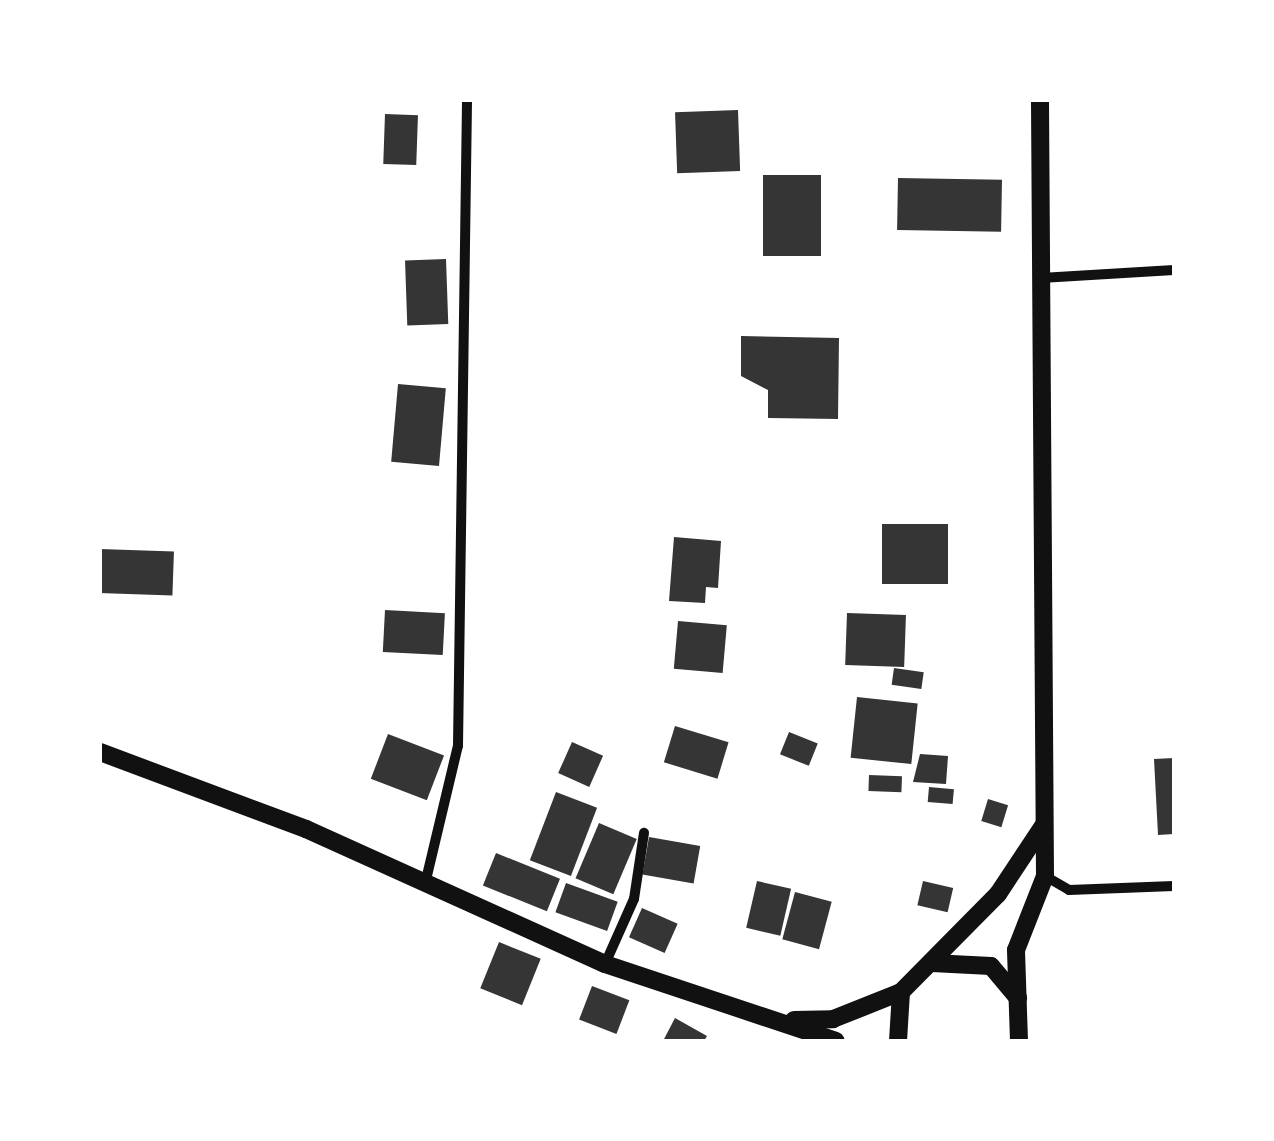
<!DOCTYPE html>
<html>
<head>
<meta charset="utf-8">
<style>
	body { margin:0 }
	#map { position:relative; width:1274px; height:1141px; overflow:hidden; background:#fff; font-family:"Exo 2",sans-serif }
	div>[style] { position:absolute }
	.building>* { inset:0; background:#353535; transform-origin:0 0 }
	.minor>* { height:10px; margin:-5px; padding:0 5px; transform-origin:5px; border-radius:5px; background:#111 }
	.tertiary>* { height:18px; margin:-9px; padding:0 9px; transform-origin:9px; border-radius:9px; background:#111 }
	span { translate:-50% -50%; white-space:nowrap; text-align:center; line-height:1.15; -webkit-text-stroke:8px #fff; paint-order:stroke }
	.frame { position:absolute; inset:0; border:102px solid #fff; pointer-events:none }
</style>
</head>
<body>
<div id="map">
	<div class="building">
		<div style="left:738px;top:110px;width:61px;height:63px;rotate:88deg"></div>
		<div style="left:385px;top:114px;width:33px;height:50px;rotate:2deg"></div>
		<div style="left:763px;top:175px;width:58px;height:81px"></div>
		<div style="left:898px;top:178px;width:104px;height:52px;rotate:1deg"></div>
		<div style="left:446px;top:259px;width:65px;height:41px;rotate:88deg"></div>
		<div style="clip-path:polygon(741px 336px,839px 338px,838px 419px,768px 418px,768px 390px,741px 376px)"></div>
		<div style="left:398px;top:384px;width:48px;height:78px;rotate:5deg"></div>
		<div style="left:882px;top:524px;width:66px;height:60px"></div>
		<div style="clip-path:polygon(674px 537px,721px 541px,718px 588px,706px 587px,705px 603px,669px 601px)"></div>
		<div style="left:100px;top:549px;width:74px;height:44px;rotate:2deg"></div>
		<div style="left:385px;top:610px;width:60px;height:42px;rotate:3deg"></div>
		<div style="left:847px;top:613px;width:59px;height:52px;rotate:2deg"></div>
		<div style="left:678px;top:621px;width:49px;height:48px;rotate:5deg"></div>
		<div style="left:894px;top:668px;width:30px;height:17px;rotate:8deg"></div>
		<div style="left:857px;top:697px;width:61px;height:61px;rotate:6deg"></div>
		<div style="left:675px;top:726px;width:56px;height:38px;rotate:17deg"></div>
		<div style="left:789px;top:732px;width:31px;height:24px;rotate:22deg"></div>
		<div style="left:388px;top:734px;width:60px;height:48px;rotate:21deg"></div>
		<div style="left:572px;top:742px;width:34px;height:34px;rotate:24deg"></div>
		<div style="clip-path:polygon(920px 754px,948px 756px,946px 784px,913px 782px)"></div>
		<div style="clip-path:polygon(1174px 758px,1174px 834px,1158px 835px,1154px 759px)"></div>
		<div style="left:869px;top:775px;width:33px;height:16px;rotate:2deg"></div>
		<div style="left:929px;top:787px;width:25px;height:15px;rotate:5deg"></div>
		<div style="left:556px;top:792px;width:44px;height:73px;rotate:21deg"></div>
		<div style="left:988px;top:799px;width:21px;height:23px;rotate:17deg"></div>
		<div style="left:599px;top:823px;width:41px;height:60px;rotate:23deg"></div>
		<div style="left:649px;top:837px;width:52px;height:38px;rotate:10deg"></div>
		<div style="left:496px;top:853px;width:69px;height:35px;rotate:22deg"></div>
		<div style="left:757px;top:881px;width:35px;height:48px;rotate:13deg"></div>
		<div style="left:923px;top:881px;width:31px;height:25px;rotate:13deg"></div>
		<div style="left:566px;top:883px;width:55px;height:31px;rotate:20deg"></div>
		<div style="left:795px;top:892px;width:38px;height:49px;rotate:15deg"></div>
		<div style="left:642px;top:908px;width:39px;height:32px;rotate:24deg"></div>
		<div style="left:499px;top:942px;width:45px;height:50px;rotate:22deg"></div>
		<div style="left:592px;top:986px;width:40px;height:36px;rotate:21deg"></div>
		<div style="clip-path:polygon(675px 1018px,707px 1036px,704px 1041px,663px 1041px)"></div>
	</div>
	<div class="minor">
		<div style="left:1041px;top:278px;width:133px;rotate:-3.4deg"></div>
		<div style="left:1045px;top:876px;width:28px;rotate:30deg"></div>
		<div style="left:1069px;top:890px;width:105px;rotate:-2.2deg"></div>
		<div style="left:425px;top:884px;width:142px;rotate:-76.6deg"></div>
		<div style="left:458px;top:746px;width:646px;rotate:-89.2deg"></div>
		<div style="left:605px;top:964px;width:71px;rotate:-66deg"></div>
		<div style="left:634px;top:899px;width:67px;rotate:-81.4deg"></div>
	</div>
	<div class="tertiary">
		<div style="left:100px;top:752px;width:220px;rotate:20.5deg"></div>
		<div style="left:306px;top:829px;width:328px;rotate:24.3deg"></div>
		<div style="left:605px;top:964px;width:243px;rotate:18.4deg"></div>
		<div style="left:932px;top:963px;width:59px;rotate:2.9deg"></div>
		<div style="left:991px;top:966px;width:42px;rotate:49.8deg"></div>
		<div style="left:794px;top:1020px;width:39px;rotate:-1deg"></div>
		<div style="left:833px;top:1019px;width:73px;rotate:-21.7deg"></div>
		<div style="left:898px;top:1041px;width:49px;rotate:-86.5deg"></div>
		<div style="left:901px;top:992px;width:138px;rotate:-45.3deg"></div>
		<div style="left:998px;top:894px;width:82px;rotate:-56.5deg"></div>
		<div style="left:1019px;top:1041px;width:91px;rotate:-91.9deg"></div>
		<div style="left:1016px;top:950px;width:79px;rotate:-68.6deg"></div>
		<div style="left:1045px;top:876px;width:776px;rotate:-90.37deg"></div>
	</div>
	<div class="frame"></div>
</div>
</body>
</html>
